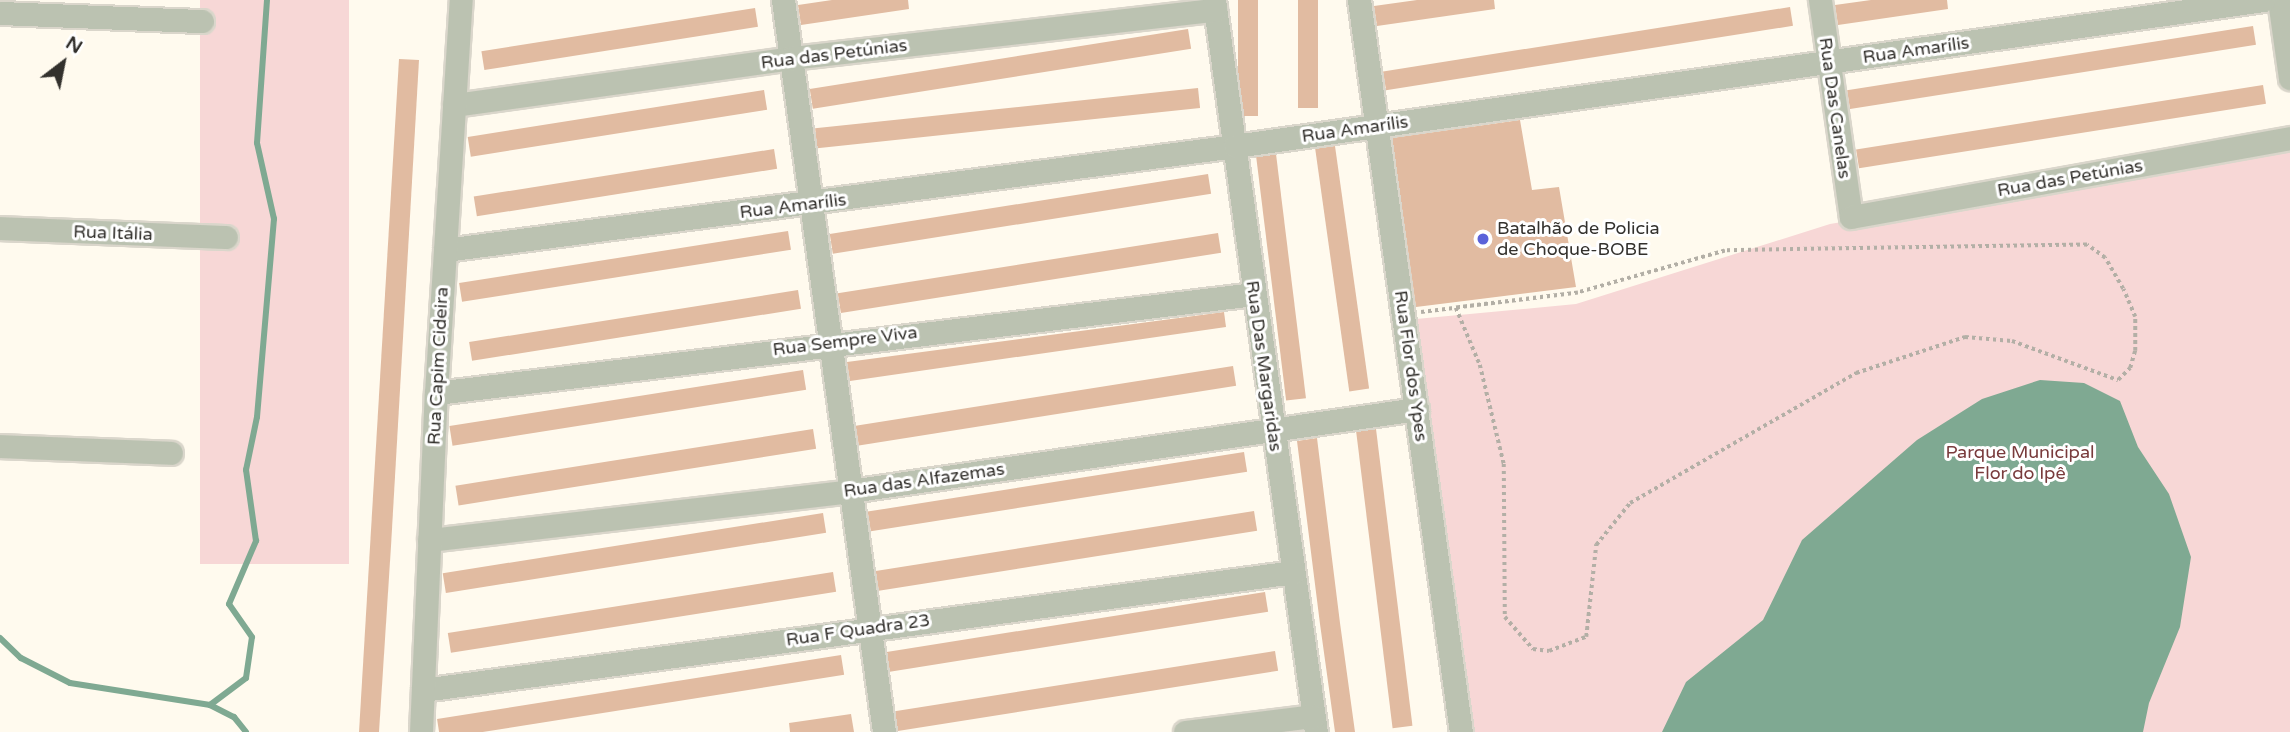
<!DOCTYPE html>
<html>
<head>
<meta charset="utf-8">
<style>
	body { margin:0 }
	#map { position:relative; width:2290px; height:732px; overflow:hidden; background:#fffaee; font-family:"Varela Round",sans-serif }
	div>[style] { position:absolute }
	.green>* { inset:0; background:#f7d7d6; transform-origin:0 0 }
	.water>* { inset:0; background:#7fa992 }
	.stream>* { height:6px; margin:-3px; padding:0 3px; transform-origin:3px; border-radius:3px; background:#7fa992 }
	.building>* { inset:0; background:#e1bba1; transform-origin:0 0 }
	.path>* { height:3.5px; margin-top:-1.75px; transform-origin:0; background:repeating-linear-gradient(90deg,#b3afa6 0 3.5px,transparent 0 7px) }
	.roads { filter:drop-shadow(2px 0 #dad6cb) drop-shadow(-2px 0 #dad6cb) drop-shadow(0 2px #dad6cb) drop-shadow(0 -2px #dad6cb) }
	.minor>* { height:23px; margin:-11.5px; padding:0 11.5px; transform-origin:11.5px; border-radius:11.5px; background:#bbc2b1 }
	.dots>* { width:19px; height:19px; translate:-50% -50%; box-sizing:border-box; border:4px solid #fff; border-radius:50% }
	span { translate:-50% -50%; white-space:nowrap; text-align:center; line-height:1.15; -webkit-text-stroke:6px #fff; paint-order:stroke }
	.street-label { font-size:18px; color:#33312d }
	.poi-label { font-size:18px; color:#33312d }
	.left { translate:0 -50%; text-align:left }
	.park-label { font-size:18px; color:#793b3c }
	.north { position:absolute; left:28px; top:28px; width:70px; height:70px; -webkit-text-stroke:5px #fff; paint-order:stroke; rotate:32deg; font-size:19px; font-weight:700; line-height:28px; text-align:center; color:#33312d }
	.north::after { content:''; display:block; margin:auto; width:24px; height:32px; background:#33312d; clip-path:polygon(50% 0,100% 100%,50% 72%,0 100%) }
</style>
</head>
<body>
<div id="map">
	<div class="green">
		<div style="left:200px;top:0;width:149px;height:564px"></div>
		<div style="clip-path:polygon(2290px 147px,2290px 732px,1474px 732px,1416px 319px,1576px 304px,1830px 224px)"></div>
	</div>
	<div class="water">
		<div style="clip-path:polygon(2040px 380px,2084px 383px,2120px 401px,2138px 447px,2169px 494px,2191px 557px,2180px 627px,2149px 703px,2143px 732px,1662px 732px,1686px 682px,1763px 620px,1802px 540px,1917px 440px,1982px 399px)"></div>
	</div>
	<div class="stream">
		<div style="left:0;top:638px;width:29px;rotate:44deg"></div>
		<div style="left:21px;top:658px;width:55px;rotate:27deg"></div>
		<div style="left:70px;top:683px;width:142px;rotate:8.9deg"></div>
		<div style="left:210px;top:705px;width:27px;rotate:27deg"></div>
		<div style="left:234px;top:717px;width:19px;rotate:51deg"></div>
		<div style="left:210px;top:705px;width:45px;rotate:-36.9deg"></div>
		<div style="left:246px;top:678px;width:41px;rotate:-81.7deg"></div>
		<div style="left:252px;top:637px;width:40px;rotate:-124.9deg"></div>
		<div style="left:229px;top:604px;width:69px;rotate:-66.8deg"></div>
		<div style="left:256px;top:541px;width:72px;rotate:-98deg"></div>
		<div style="left:246px;top:470px;width:54px;rotate:-78.3deg"></div>
		<div style="left:257px;top:417px;width:199px;rotate:-85.1deg"></div>
		<div style="left:274px;top:219px;width:78px;rotate:-102.6deg"></div>
		<div style="left:257px;top:143px;width:143px;rotate:-86deg"></div>
	</div>
	<div class="building">
		<div style="clip-path:polygon(832px 0,908px 0,909px 9px,801px 25px,798px 5px)"></div>
		<div style="left:1238px;top:0;width:20px;height:116px"></div>
		<div style="left:1298px;top:0;width:20px;height:108px"></div>
		<div style="clip-path:polygon(1417px 0,1494px 0,1495px 9px,1377px 26px,1374px 6px)"></div>
		<div style="clip-path:polygon(1871px 0,1947px 0,1948px 9px,1838px 25px,1835px 5px)"></div>
		<div style="left:1790px;top:7px;width:19px;height:412px;rotate:81deg"></div>
		<div style="left:755px;top:8px;width:19px;height:277px;rotate:81deg"></div>
		<div style="left:2253px;top:26px;width:19px;height:411px;rotate:81deg"></div>
		<div style="left:1188px;top:29px;width:20px;height:383px;rotate:81deg"></div>
		<div style="clip-path:polygon(399px 59px,419px 60px,391px 546px,379px 732px,359px 732px)"></div>
		<div style="left:2263px;top:85px;width:19px;height:412px;rotate:81deg"></div>
		<div style="left:1198px;top:88px;width:20px;height:385px;rotate:84deg"></div>
		<div style="left:764px;top:90px;width:20px;height:300px;rotate:81deg"></div>
		<div style="clip-path:polygon(1520px 120px,1532px 190px,1559px 187px,1576px 287px,1416px 307px,1392px 138px)"></div>
		<div style="left:1335px;top:146px;width:245px;height:20px;rotate:82deg"></div>
		<div style="left:774px;top:149px;width:20px;height:304px;rotate:81deg"></div>
		<div style="left:1276px;top:154px;width:246px;height:20px;rotate:83deg"></div>
		<div style="left:1208px;top:174px;width:20px;height:383px;rotate:81deg"></div>
		<div style="left:788px;top:231px;width:19px;height:333px;rotate:81deg"></div>
		<div style="left:1218px;top:233px;width:20px;height:385px;rotate:81deg"></div>
		<div style="left:798px;top:290px;width:19px;height:333px;rotate:81deg"></div>
		<div style="clip-path:polygon(1224px 312px,1226px 327px,850px 381px,847px 362px)"></div>
		<div style="left:1233px;top:366px;width:20px;height:382px;rotate:81deg"></div>
		<div style="left:803px;top:370px;width:20px;height:358px;rotate:81deg"></div>
		<div style="left:813px;top:429px;width:20px;height:362px;rotate:81deg"></div>
		<div style="left:1376px;top:429px;width:299px;height:20px;rotate:83deg"></div>
		<div style="clip-path:polygon(1317px 438px,1340px 623px,1355px 732px,1335px 732px,1320px 624px,1297px 441px)"></div>
		<div style="left:1244px;top:452px;width:20px;height:381px;rotate:81deg"></div>
		<div style="left:1254px;top:511px;width:20px;height:383px;rotate:81deg"></div>
		<div style="left:823px;top:513px;width:20px;height:385px;rotate:81deg"></div>
		<div style="left:833px;top:572px;width:20px;height:390px;rotate:81deg"></div>
		<div style="left:1265px;top:592px;width:20px;height:383px;rotate:81deg"></div>
		<div style="left:1275px;top:651px;width:20px;height:385px;rotate:81deg"></div>
		<div style="left:841px;top:655px;width:20px;height:409px;rotate:81deg"></div>
		<div style="clip-path:polygon(851px 714px,854px 732px,790px 732px,789px 723px)"></div>
	</div>
	<div class="path">
		<div style="left:1421px;top:312px;width:35px;rotate:-7deg"></div>
		<div style="left:1456px;top:308px;width:62px;rotate:67.2deg"></div>
		<div style="left:1480px;top:365px;width:102px;rotate:76.4deg"></div>
		<div style="left:1504px;top:464px;width:153px;rotate:89.6deg"></div>
		<div style="left:1505px;top:617px;width:43px;rotate:48.8deg"></div>
		<div style="left:1533px;top:649px;width:16px;rotate:7deg"></div>
		<div style="left:1549px;top:651px;width:40px;rotate:-21deg"></div>
		<div style="left:1586px;top:637px;width:93px;rotate:-83.8deg"></div>
		<div style="left:1596px;top:545px;width:54px;rotate:-51deg"></div>
		<div style="left:1630px;top:503px;width:261px;rotate:-29.9deg"></div>
		<div style="left:1856px;top:373px;width:115px;rotate:-18.3deg"></div>
		<div style="left:1965px;top:337px;width:47px;rotate:4.9deg"></div>
		<div style="left:2012px;top:341px;width:113px;rotate:20.2deg"></div>
		<div style="left:2118px;top:380px;width:17px;rotate:-45deg"></div>
		<div style="left:2130px;top:368px;width:18px;rotate:-74deg"></div>
		<div style="left:2135px;top:351px;width:34px;rotate:-90deg"></div>
		<div style="left:2135px;top:317px;width:30px;rotate:-113deg"></div>
		<div style="left:2123px;top:289px;width:36px;rotate:-120deg"></div>
		<div style="left:2105px;top:258px;width:22px;rotate:-144deg"></div>
		<div style="left:2087px;top:245px;width:362px;rotate:179.1deg"></div>
		<div style="left:1725px;top:251px;width:153px;rotate:164.1deg"></div>
		<div style="left:1578px;top:293px;width:123px;rotate:173deg"></div>
	</div>
	<div class="roads">
		<div class="minor">
			<div style="left:783px;top:0;width:739px;rotate:82.14deg"></div>
			<div style="left:1214px;top:0;width:739px;rotate:82.07deg"></div>
			<div style="left:1359px;top:0;width:739px;rotate:82.07deg"></div>
			<div style="left:1820px;top:0;width:219px;rotate:81.9deg"></div>
			<div style="left:1851px;top:217px;width:446px;rotate:-10.2deg"></div>
			<div style="left:2279px;top:0;width:79px;rotate:82deg"></div>
			<div style="left:0;top:13px;width:202px;rotate:2.3deg"></div>
			<div style="left:454px;top:105px;width:340px;rotate:-7.9deg"></div>
			<div style="left:791px;top:58px;width:427px;rotate:-6.5deg"></div>
			<div style="left:0;top:228px;width:226px;rotate:2.3deg"></div>
			<div style="left:445px;top:250px;width:797px;rotate:-7.5deg"></div>
			<div style="left:1235px;top:146px;width:1038px;rotate:-8.08deg"></div>
			<div style="left:436px;top:393px;width:824px;rotate:-6.9deg"></div>
			<div style="left:0;top:446px;width:171px;rotate:2.3deg"></div>
			<div style="left:429px;top:540px;width:424px;rotate:-6.6deg"></div>
			<div style="left:850px;top:491px;width:573px;rotate:-8.23deg"></div>
			<div style="left:423px;top:690px;width:878px;rotate:-7.72deg"></div>
			<div style="left:421px;top:732px;width:339px;rotate:-87.5deg"></div>
			<div style="left:436px;top:393px;width:394px;rotate:-86.4deg"></div>
			<div style="left:1185px;top:732px;width:129px;rotate:-7.1deg"></div>
		</div>
	</div>
	<div class="dots">
		<div style="left:1483px;top:239px;background:#5b62d9"></div>
	</div>
	<div class="street-label">
		<span style="left:1916px;top:50px;rotate:-8deg">Rua Amarílis</span>
		<span style="left:834px;top:54px;rotate:-7deg">Rua das Petúnias</span>
		<span style="left:1835px;top:108px;rotate:82deg">Rua Das Canelas</span>
		<span style="left:1355px;top:129px;rotate:-8deg">Rua Amarílis</span>
		<span style="left:2070px;top:178px;rotate:-10deg">Rua das Petúnias</span>
		<span style="left:793px;top:206px;rotate:-7deg">Rua Amarílis</span>
		<span style="left:113px;top:233px;rotate:2deg">Rua Itália</span>
		<span style="left:845px;top:341px;rotate:-7deg">Rua Sempre Viva</span>
		<span style="left:438px;top:366px;rotate:-87deg">Rua Capim Cideira</span>
		<span style="left:1264px;top:366px;rotate:82deg">Rua Das Margaridas</span>
		<span style="left:1411px;top:366px;rotate:82deg">Rua Flor dos Ypes</span>
		<span style="left:924px;top:480px;rotate:-8deg">Rua das Alfazemas</span>
		<span style="left:858px;top:630px;rotate:-8deg">Rua F Quadra 23</span>
	</div>
	<div class="poi-label">
		<span class="left" style="left:1497px;top:239px">Batalhão de Policia<br>de Choque-BOBE</span>
	</div>
	<div class="park-label">
		<span style="left:2020px;top:463px">Parque Municipal<br>Flor do Ipê</span>
	</div>
	<div class="north">N</div>
</div>
</body>
</html>
